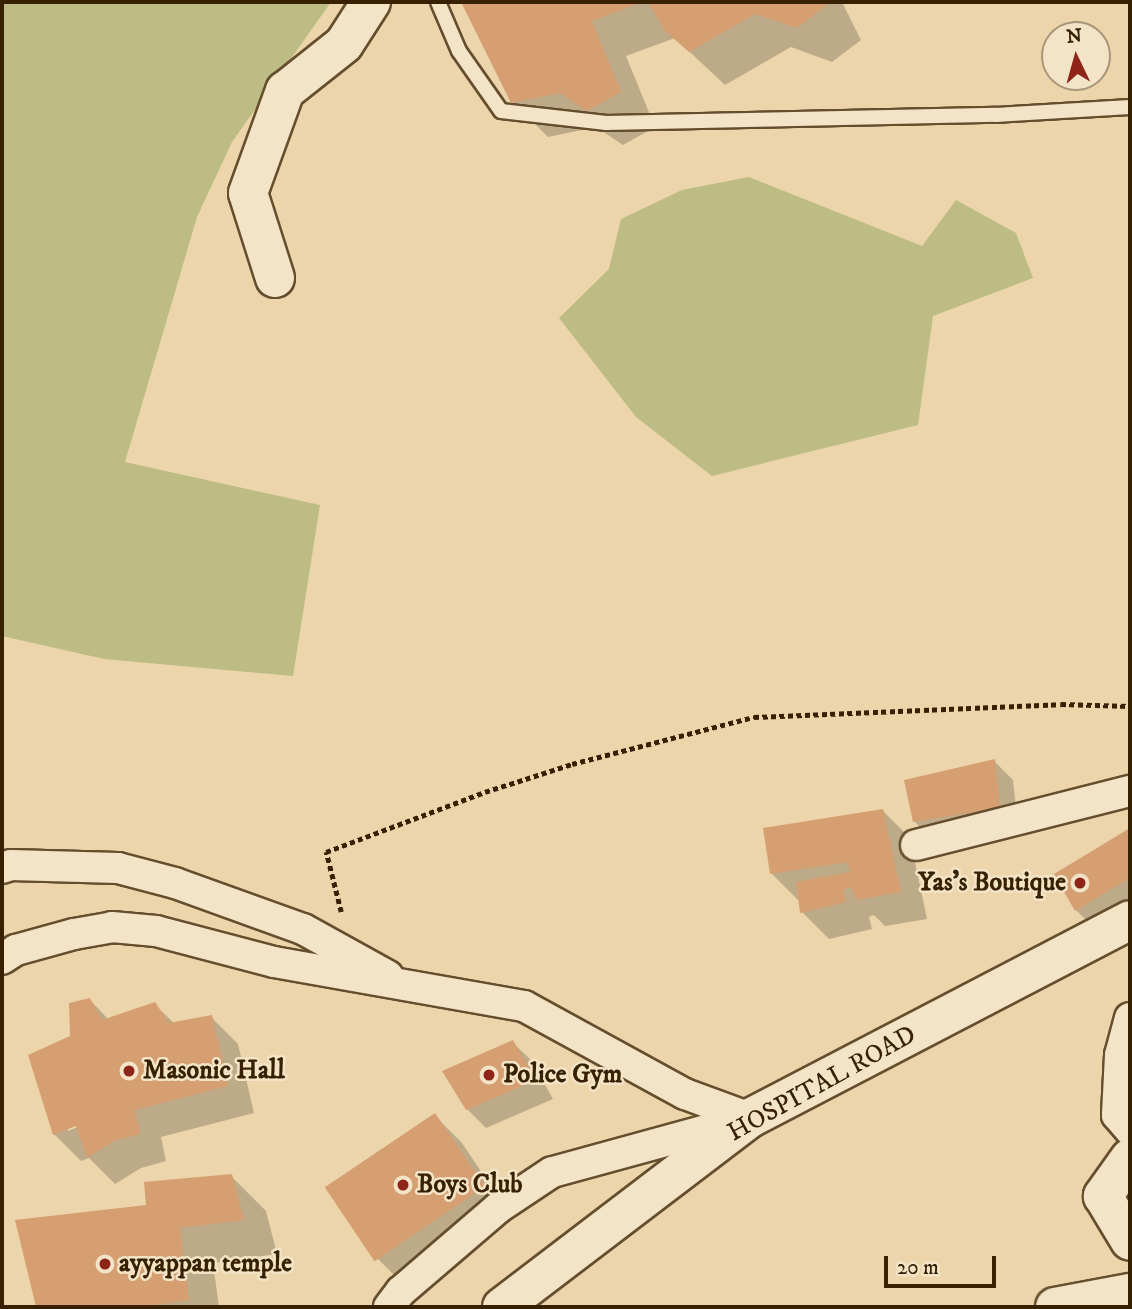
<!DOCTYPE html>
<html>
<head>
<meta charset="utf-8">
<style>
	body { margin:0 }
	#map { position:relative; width:1132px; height:1309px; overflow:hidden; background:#ecd5aa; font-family:"IM FELL DW Pica",serif }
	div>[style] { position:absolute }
	.green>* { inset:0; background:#bdbc85 }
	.shadow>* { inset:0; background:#0003 }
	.building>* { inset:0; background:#d69f72; transform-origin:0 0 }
	.path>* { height:4.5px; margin-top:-2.25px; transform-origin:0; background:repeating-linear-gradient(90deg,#382103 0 5px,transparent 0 8.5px) }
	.roads { filter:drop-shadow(2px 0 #654e2d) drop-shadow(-2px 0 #654e2d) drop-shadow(0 2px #654e2d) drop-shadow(0 -2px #654e2d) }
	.lane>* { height:14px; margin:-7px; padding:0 7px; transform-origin:7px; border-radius:7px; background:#f3e4c8 }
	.street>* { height:30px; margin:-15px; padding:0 15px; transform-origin:15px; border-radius:15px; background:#f3e4c8 }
	.secondary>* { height:38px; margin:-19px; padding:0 19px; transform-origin:19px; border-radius:19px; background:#f3e4c8 }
	.dots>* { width:19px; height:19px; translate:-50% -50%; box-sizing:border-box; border:4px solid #f3e4c8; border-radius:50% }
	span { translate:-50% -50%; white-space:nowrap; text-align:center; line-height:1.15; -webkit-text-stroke:5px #f3e4c8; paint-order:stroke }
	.poi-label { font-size:26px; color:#382103; font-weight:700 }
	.right { translate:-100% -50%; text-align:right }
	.left { translate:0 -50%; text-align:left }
	.street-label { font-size:26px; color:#382103 }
	.frame { position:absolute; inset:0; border:4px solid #382103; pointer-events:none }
	.north { position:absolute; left:1041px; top:21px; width:70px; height:70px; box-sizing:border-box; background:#f3e4c8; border:2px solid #a89679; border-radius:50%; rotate:355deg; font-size:19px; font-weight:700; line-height:28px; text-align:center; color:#382103 }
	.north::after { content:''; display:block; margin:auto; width:24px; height:32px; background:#8f2418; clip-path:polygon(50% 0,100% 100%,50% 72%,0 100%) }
	.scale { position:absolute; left:884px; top:1256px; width:112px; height:32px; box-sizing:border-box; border:4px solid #382103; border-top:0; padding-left:9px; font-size:21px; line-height:24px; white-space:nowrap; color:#382103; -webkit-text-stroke:5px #f3e4c8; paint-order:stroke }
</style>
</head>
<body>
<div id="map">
	<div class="green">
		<div style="clip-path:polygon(2px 2px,331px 2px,232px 142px,197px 217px,125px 462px,320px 505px,293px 676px,104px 659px,2px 636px)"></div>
		<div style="clip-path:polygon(749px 177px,922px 246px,956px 200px,1016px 233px,1033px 278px,933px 316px,918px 425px,712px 476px,636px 417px,559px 318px,609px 269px,621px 219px,682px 190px)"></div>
	</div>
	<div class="shadow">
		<div style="clip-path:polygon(463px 2px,842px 2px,861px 40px,832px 62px,791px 47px,725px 85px,675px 38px,626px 56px,655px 127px,623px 145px,596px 127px,548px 137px,513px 102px)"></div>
		<div style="clip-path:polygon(994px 761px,1013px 780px,1018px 827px,933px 840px,914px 821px)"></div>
		<div style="clip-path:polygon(883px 811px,910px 838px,927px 919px,885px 926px,874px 915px,869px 917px,872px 929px,829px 939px,802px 912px,799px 901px,772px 874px)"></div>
		<div style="clip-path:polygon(1130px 830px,1130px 921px,1103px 937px,1076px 910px,1056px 874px)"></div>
		<div style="clip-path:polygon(evenodd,90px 1000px,109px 1020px,154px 1004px,175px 1024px,211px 1017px,238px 1044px,254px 1113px,161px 1137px,166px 1161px,141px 1168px,115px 1184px,89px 1158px,81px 1161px,54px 1134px,72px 1037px,90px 1000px,85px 1124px,68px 1131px,68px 1127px,85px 1124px)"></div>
		<div style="clip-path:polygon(512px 1042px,531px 1060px,553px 1099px,486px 1128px,467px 1109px)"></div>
		<div style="clip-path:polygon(435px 1116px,462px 1143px,510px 1215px,399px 1280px,372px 1253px)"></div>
		<div style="clip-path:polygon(231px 1176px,266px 1211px,277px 1254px,213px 1263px,219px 1307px,38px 1307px,18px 1221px,148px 1207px)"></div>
	</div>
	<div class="building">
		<div style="clip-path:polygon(461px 2px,643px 2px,592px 21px,621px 92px,587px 111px,560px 93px,511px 103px)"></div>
		<div style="clip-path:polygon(648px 2px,826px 2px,827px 5px,797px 28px,755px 14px,689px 52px,665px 31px)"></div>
		<div style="clip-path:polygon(995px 759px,1000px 808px,913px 822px,904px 780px)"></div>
		<div style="clip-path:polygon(883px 809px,901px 892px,857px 900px,851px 887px,843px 890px,846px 902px,800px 913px,796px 882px,850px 872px,848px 862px,770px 874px,763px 828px)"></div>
		<div style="clip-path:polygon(1130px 828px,1130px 878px,1075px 911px,1054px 874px)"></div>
		<div style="clip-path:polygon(90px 998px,102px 1020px,155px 1002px,169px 1023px,212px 1015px,228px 1086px,135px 1110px,140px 1134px,114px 1141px,87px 1158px,76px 1126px,53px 1135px,28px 1055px,70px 1036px,69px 1003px)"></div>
		<div style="clip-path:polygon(513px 1040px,536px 1080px,466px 1110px,442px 1071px)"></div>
		<div style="left:435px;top:1113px;width:89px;height:133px;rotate:56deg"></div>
		<div style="clip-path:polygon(232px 1174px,244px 1220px,180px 1228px,189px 1300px,141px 1307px,36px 1307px,15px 1220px,146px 1205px,144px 1182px)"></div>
	</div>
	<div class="path">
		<div style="left:341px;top:912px;width:62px;rotate:-104deg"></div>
		<div style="left:326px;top:852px;width:170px;rotate:-20.7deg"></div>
		<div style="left:485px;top:792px;width:91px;rotate:-17.8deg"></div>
		<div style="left:572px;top:764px;width:188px;rotate:-14.5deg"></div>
		<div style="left:754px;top:717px;width:307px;rotate:-2.4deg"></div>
		<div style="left:1061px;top:704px;width:69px;rotate:1.7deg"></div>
	</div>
	<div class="roads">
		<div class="lane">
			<div style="left:438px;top:2px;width:53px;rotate:66.8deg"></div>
			<div style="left:459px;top:51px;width:73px;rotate:55deg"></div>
			<div style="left:501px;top:111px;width:106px;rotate:6.5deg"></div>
			<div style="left:606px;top:123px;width:390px;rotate:-1.2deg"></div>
			<div style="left:996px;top:115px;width:134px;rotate:-3.4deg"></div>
		</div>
		<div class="street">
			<div style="left:916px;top:845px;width:221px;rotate:-14.2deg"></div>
			<div style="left:2px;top:868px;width:9px;rotate:-18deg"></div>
			<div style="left:11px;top:865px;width:107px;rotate:1.6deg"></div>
			<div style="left:118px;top:868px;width:59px;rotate:14.7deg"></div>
			<div style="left:175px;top:883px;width:136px;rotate:19.8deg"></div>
			<div style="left:303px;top:929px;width:97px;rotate:28.9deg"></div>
			<div style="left:2px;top:959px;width:17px;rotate:-33deg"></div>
			<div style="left:16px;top:950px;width:60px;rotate:-15.4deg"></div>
			<div style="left:74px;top:934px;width:39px;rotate:-10deg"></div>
			<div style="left:112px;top:927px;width:44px;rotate:5.2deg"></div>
			<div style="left:156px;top:931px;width:122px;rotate:14.7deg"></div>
			<div style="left:274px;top:962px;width:254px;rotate:10deg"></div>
			<div style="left:524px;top:1006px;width:183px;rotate:28.7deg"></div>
			<div style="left:685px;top:1094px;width:69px;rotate:20.3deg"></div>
			<div style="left:750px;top:1118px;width:205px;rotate:164.7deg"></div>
			<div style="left:552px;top:1172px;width:65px;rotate:146.3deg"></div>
			<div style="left:498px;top:1208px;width:128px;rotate:139.4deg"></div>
			<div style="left:401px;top:1291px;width:20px;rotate:127deg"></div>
			<div style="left:1130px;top:1018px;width:38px;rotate:105deg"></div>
			<div style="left:1120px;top:1055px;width:60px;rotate:92.9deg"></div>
			<div style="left:1117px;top:1115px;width:20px;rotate:49deg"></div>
		</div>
		<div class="secondary">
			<div style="left:275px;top:278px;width:89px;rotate:-107.6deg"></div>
			<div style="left:248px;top:193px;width:109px;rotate:-70.1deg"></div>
			<div style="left:285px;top:91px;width:75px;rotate:-38.5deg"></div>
			<div style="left:344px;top:44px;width:50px;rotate:-57.3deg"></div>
			<div style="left:1130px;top:1158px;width:47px;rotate:125.4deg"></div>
			<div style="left:1103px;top:1196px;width:52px;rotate:59deg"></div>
			<div style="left:502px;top:1307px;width:312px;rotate:-37.3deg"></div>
			<div style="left:750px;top:1118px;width:428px;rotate:-27.5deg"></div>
			<div style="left:1055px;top:1307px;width:76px;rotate:-10.6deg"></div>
		</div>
	</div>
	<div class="dots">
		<div style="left:1080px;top:883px;background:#8f2418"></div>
		<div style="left:129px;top:1071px;background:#8f2418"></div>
		<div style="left:489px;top:1075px;background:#8f2418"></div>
		<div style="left:403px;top:1185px;background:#8f2418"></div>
		<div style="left:105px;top:1264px;background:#8f2418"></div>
	</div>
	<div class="poi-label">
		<span class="right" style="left:1066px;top:883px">Yas's Boutique</span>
		<span class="left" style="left:143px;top:1071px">Masonic Hall</span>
		<span class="left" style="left:503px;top:1075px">Police Gym</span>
		<span class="left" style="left:417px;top:1185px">Boys Club</span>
		<span class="left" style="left:119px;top:1264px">ayyappan temple</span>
	</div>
	<div class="street-label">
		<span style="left:822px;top:1084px;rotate:-29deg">HOSPITAL ROAD</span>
	</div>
	<div class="frame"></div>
	<div class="north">N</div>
	<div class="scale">20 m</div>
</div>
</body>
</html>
